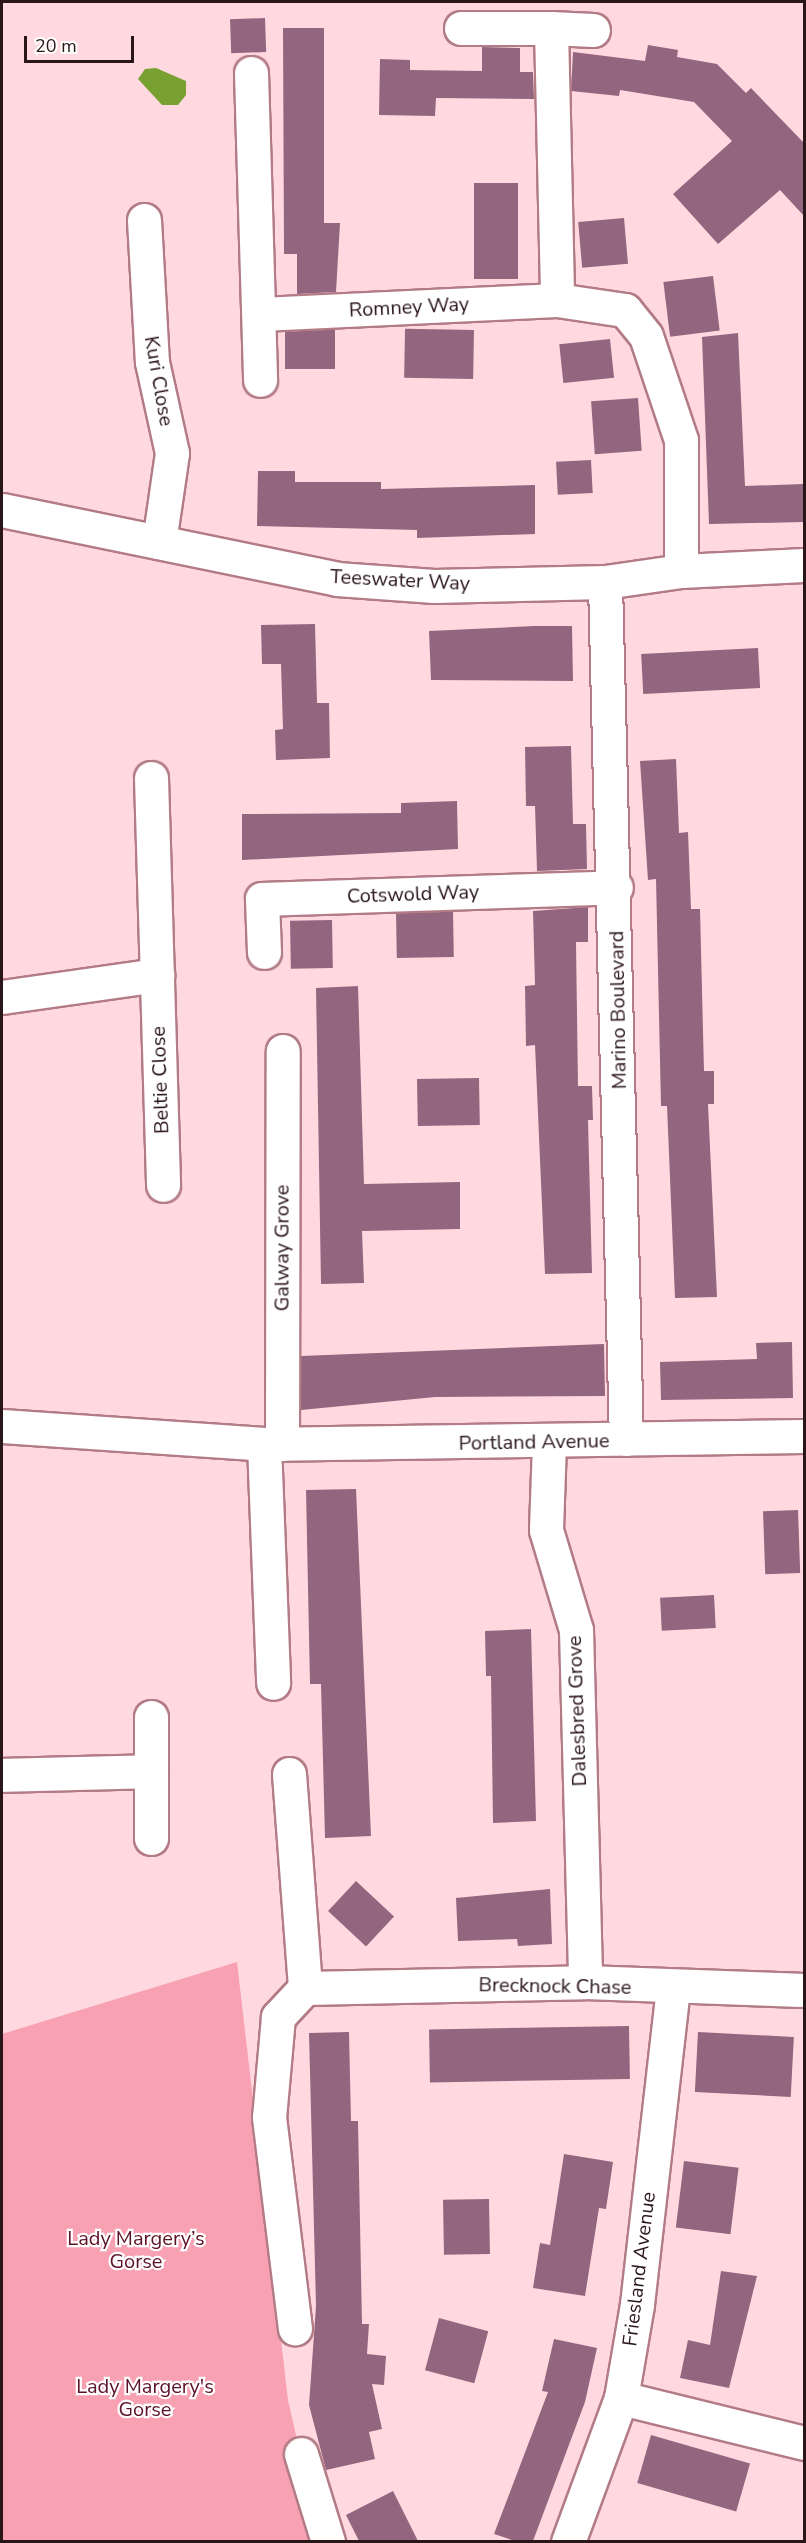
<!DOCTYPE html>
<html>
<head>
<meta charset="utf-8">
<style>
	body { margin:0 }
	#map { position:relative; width:806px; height:2543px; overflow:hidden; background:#ffd9df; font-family:"Nunito Sans",sans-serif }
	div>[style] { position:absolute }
	.green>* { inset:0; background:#f8a1b2 }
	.water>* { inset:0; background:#79a131 }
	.building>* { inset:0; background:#94657e; transform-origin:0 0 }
	.roads { filter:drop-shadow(2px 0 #b27b85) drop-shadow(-2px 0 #b27b85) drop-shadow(0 2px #b27b85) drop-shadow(0 -2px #b27b85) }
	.minor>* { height:33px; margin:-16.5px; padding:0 16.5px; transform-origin:16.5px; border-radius:16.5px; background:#fff }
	span { translate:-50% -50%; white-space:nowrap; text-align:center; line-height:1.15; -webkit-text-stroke:4.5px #fff; paint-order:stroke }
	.street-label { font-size:20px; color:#2a1519 }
	.park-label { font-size:20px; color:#5c132a }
	.frame { position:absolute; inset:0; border:3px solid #2a1519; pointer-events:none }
	.scale { position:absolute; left:24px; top:36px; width:110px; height:27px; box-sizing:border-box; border:3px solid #2a1519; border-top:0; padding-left:8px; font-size:18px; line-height:21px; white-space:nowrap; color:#2a1519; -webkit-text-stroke:4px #fff; paint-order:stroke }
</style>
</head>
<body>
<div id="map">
	<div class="green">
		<div style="clip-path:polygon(237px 1962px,288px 2400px,320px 2541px,2px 2542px,2px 2034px)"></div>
	</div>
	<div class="water">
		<div style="clip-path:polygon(156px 68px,186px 81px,186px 95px,178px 105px,162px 105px,138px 79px,145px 69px)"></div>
	</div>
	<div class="building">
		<div style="left:265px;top:18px;width:34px;height:35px;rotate:88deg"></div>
		<div style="clip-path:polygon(283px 28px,324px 28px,324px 223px,340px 223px,336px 292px,297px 294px,297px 254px,284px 254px)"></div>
		<div style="clip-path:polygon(648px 45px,678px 50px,677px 57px,717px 64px,746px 93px,751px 88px,804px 143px,804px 216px,780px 190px,718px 244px,673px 194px,732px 141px,694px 102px,620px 90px,619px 96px,571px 91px,573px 52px,645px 61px)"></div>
		<div style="clip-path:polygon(482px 47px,520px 48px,520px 72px,533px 72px,534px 99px,436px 98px,435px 116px,379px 115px,380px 59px,410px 60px,410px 70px,482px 71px)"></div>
		<div style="left:474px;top:183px;width:44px;height:96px"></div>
		<div style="left:624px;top:218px;width:46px;height:46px;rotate:85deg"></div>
		<div style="left:713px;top:276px;width:55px;height:50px;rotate:83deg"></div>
		<div style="left:335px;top:329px;width:40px;height:50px;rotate:90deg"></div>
		<div style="left:474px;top:330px;width:49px;height:69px;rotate:91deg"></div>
		<div style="clip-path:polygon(738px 333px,745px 486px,804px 484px,804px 522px,709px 524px,702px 337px)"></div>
		<div style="left:610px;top:339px;width:39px;height:51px;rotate:84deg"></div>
		<div style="left:638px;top:398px;width:53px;height:47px;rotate:86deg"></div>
		<div style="left:591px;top:460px;width:33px;height:35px;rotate:87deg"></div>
		<div style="clip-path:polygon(258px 471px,295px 471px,295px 482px,381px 482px,381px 489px,535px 485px,535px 534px,417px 538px,417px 530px,257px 526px)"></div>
		<div style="clip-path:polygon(315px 624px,317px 703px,329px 703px,330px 758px,276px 760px,275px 730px,283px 729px,281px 664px,262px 664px,261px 625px)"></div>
		<div style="clip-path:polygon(534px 626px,572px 626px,573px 681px,431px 680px,429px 631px)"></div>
		<div style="left:758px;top:648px;width:40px;height:117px;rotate:87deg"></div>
		<div style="clip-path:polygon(571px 746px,573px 824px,586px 824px,587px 869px,537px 871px,535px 806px,526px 806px,525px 747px)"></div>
		<div style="clip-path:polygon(676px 759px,679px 833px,688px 832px,691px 909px,700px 909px,704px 1071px,714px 1071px,714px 1104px,708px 1104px,717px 1297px,675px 1298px,667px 1106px,661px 1106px,656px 879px,648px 880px,640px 761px)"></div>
		<div style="clip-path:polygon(457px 801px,458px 849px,242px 860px,242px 814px,401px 813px,401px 803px)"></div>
		<div style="clip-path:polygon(588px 907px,588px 942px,576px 942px,578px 1086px,592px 1086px,593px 1120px,588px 1120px,592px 1273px,545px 1274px,535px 1045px,526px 1046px,525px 986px,535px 985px,533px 911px)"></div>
		<div style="left:453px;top:911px;width:46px;height:57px;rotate:89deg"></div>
		<div style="left:332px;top:920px;width:48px;height:42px;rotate:89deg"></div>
		<div style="clip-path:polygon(358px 986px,364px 1184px,460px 1182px,460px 1229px,362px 1231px,364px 1283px,321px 1284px,316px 988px)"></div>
		<div style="left:479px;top:1078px;width:47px;height:62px;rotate:89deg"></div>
		<div style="clip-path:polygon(792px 1342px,793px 1398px,661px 1400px,660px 1362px,757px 1359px,756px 1343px)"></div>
		<div style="clip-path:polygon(604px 1344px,605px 1396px,435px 1397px,301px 1410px,301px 1356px)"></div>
		<div style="clip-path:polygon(356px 1489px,371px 1836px,325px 1838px,321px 1684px,310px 1684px,306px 1490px)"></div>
		<div style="left:798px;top:1510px;width:63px;height:35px;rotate:88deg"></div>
		<div style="left:714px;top:1595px;width:33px;height:54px;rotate:87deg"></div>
		<div style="clip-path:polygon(531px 1629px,536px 1821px,493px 1823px,491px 1676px,486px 1676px,485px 1631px)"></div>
		<div style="left:356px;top:1881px;width:52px;height:41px;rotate:43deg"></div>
		<div style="clip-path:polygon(550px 1889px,552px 1944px,518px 1946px,517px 1939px,458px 1941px,456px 1898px)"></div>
		<div style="left:629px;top:2026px;width:53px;height:200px;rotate:89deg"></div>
		<div style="clip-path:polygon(349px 2032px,351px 2121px,358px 2121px,362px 2324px,369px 2324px,367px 2354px,386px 2356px,384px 2385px,372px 2384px,382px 2429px,369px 2432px,375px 2459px,326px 2470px,309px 2405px,316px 2306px,309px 2033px)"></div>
		<div style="left:698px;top:2032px;width:96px;height:60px;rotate:3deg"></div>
		<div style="clip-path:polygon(564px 2154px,613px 2162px,606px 2209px,599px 2208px,585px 2296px,533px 2288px,540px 2243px,550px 2245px)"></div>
		<div style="left:684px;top:2161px;width:55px;height:67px;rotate:7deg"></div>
		<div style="left:489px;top:2199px;width:55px;height:46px;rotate:89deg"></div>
		<div style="clip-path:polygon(721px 2271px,757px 2276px,729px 2388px,680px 2378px,688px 2340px,710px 2345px)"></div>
		<div style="left:439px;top:2318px;width:51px;height:54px;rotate:15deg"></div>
		<div style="clip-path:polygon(554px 2339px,597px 2348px,585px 2402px,533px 2541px,515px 2541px,494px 2534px,548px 2392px,542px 2391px)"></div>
		<div style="left:651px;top:2435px;width:103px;height:50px;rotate:16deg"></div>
		<div style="clip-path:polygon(393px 2491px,418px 2541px,359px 2541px,346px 2515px)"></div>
	</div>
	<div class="roads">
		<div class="minor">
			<div style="left:461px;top:28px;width:90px"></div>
			<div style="left:551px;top:28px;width:272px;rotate:88.7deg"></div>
			<div style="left:551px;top:28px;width:42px;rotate:2.7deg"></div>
			<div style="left:251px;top:73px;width:307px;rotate:88.3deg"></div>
			<div style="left:144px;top:220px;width:142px;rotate:86.8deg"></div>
			<div style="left:152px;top:362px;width:93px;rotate:77.6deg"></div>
			<div style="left:172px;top:453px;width:90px;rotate:98.3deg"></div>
			<div style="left:261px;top:314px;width:296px;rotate:-2.7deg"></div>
			<div style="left:557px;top:300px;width:69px;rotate:8.4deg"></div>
			<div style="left:625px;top:310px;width:33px;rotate:51deg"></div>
			<div style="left:646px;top:336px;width:110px;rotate:71.4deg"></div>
			<div style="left:681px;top:440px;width:131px;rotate:90deg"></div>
			<div style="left:2px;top:510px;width:342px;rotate:11.6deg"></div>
			<div style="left:337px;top:579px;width:97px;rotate:4.1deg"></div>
			<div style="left:434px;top:586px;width:171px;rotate:-1.3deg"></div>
			<div style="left:605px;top:582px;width:77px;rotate:-8.2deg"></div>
			<div style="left:681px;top:571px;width:123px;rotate:-2.8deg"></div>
			<div style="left:605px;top:582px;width:857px;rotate:88.6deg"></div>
			<div style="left:151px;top:778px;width:407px;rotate:88.3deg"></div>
			<div style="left:264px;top:952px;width:53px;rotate:-92.2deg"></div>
			<div style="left:262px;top:899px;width:354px;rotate:-1.9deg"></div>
			<div style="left:2px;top:997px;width:157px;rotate:-8.1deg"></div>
			<div style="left:2px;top:1426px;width:263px;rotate:3.9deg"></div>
			<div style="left:264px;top:1444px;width:540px;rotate:-0.85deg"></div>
			<div style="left:549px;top:1443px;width:87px;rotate:92deg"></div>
			<div style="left:546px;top:1530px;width:104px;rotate:73.3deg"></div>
			<div style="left:576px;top:1630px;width:352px;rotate:88.5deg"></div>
			<div style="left:264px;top:1444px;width:239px;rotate:87.8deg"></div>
			<div style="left:282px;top:1444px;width:393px;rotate:-89.9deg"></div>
			<div style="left:289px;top:1774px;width:215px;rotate:85.7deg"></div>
			<div style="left:305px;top:1988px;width:40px;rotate:133deg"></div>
			<div style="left:278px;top:2017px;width:100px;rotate:95.1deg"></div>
			<div style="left:269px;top:2117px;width:213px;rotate:83deg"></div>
			<div style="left:2px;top:1775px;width:149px;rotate:-1.5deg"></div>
			<div style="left:151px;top:1838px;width:121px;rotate:-90deg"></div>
			<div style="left:305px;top:1988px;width:280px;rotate:-1.2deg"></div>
			<div style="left:585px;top:1982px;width:219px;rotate:2.1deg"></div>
			<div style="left:621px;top:2398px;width:188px;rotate:13.8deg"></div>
			<div style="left:301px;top:2454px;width:92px;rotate:72.9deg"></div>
			<div style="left:568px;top:2542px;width:153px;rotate:-69.8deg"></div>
			<div style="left:621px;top:2398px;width:95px;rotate:-80.3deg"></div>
			<div style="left:637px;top:2304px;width:317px;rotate:-83.5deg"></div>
		</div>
	</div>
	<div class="street-label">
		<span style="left:409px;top:307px;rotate:-3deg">Romney Way</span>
		<span style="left:159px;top:381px;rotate:80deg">Kuri Close</span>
		<span style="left:400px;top:580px;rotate:3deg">Teeswater Way</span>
		<span style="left:413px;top:894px;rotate:-2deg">Cotswold Way</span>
		<span style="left:618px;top:1010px;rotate:-91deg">Marino Boulevard</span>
		<span style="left:160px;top:1080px;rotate:-92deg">Beltie Close</span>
		<span style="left:282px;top:1248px;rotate:-90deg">Galway Grove</span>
		<span style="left:534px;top:1442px;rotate:-1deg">Portland Avenue</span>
		<span style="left:577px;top:1711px;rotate:-92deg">Dalesbred Grove</span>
		<span style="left:555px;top:1986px;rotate:1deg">Brecknock Chase</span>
		<span style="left:639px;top:2269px;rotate:-83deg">Friesland Avenue</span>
	</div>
	<div class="park-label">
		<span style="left:136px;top:2250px">Lady Margery’s<br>Gorse</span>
		<span style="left:145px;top:2398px">Lady Margery's<br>Gorse</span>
	</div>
	<div class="frame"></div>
	<div class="scale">20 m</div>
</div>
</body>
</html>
